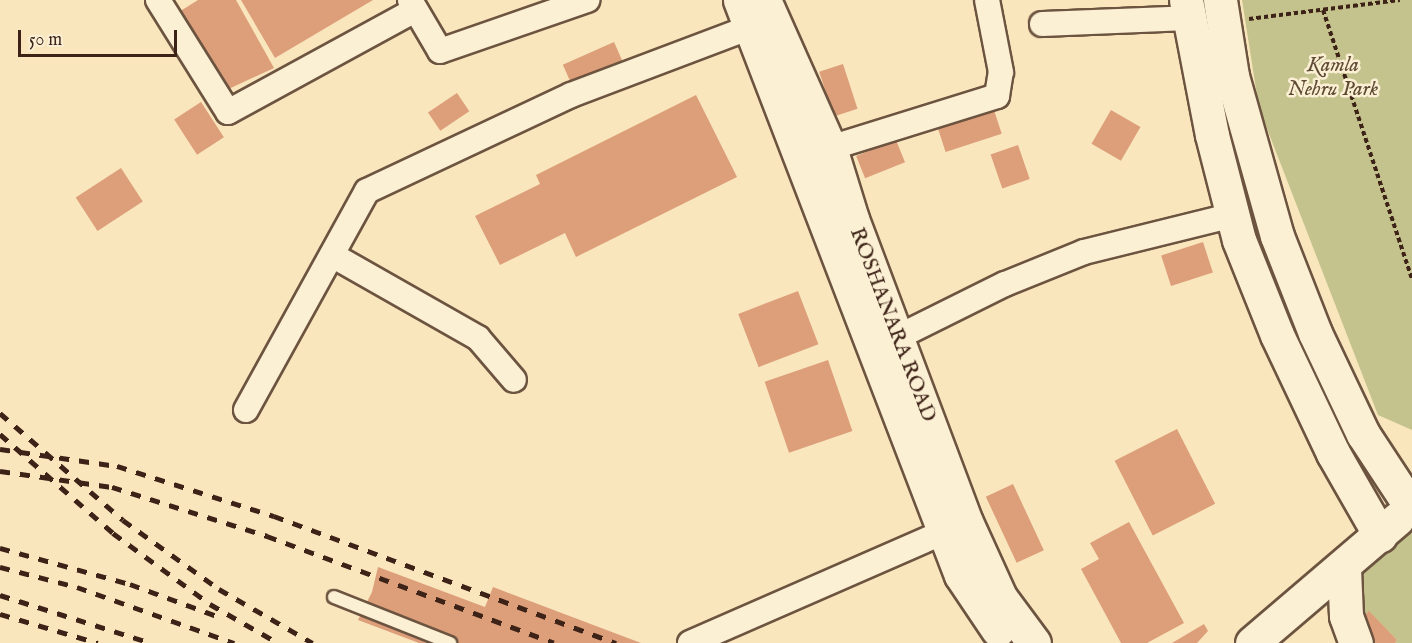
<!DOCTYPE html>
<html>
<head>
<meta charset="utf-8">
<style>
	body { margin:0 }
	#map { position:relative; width:1412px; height:643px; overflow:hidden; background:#f9e6bd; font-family:"IM FELL English",serif }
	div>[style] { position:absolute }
	.green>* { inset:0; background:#c4c38d }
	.building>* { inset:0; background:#dd9e7a; transform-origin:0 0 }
	.path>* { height:4px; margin-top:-2px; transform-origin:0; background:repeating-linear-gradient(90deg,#3d2317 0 4.5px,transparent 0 7.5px) }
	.roads { filter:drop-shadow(2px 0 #6c5440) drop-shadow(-2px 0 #6c5440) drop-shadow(0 2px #6c5440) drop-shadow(0 -2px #6c5440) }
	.lane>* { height:12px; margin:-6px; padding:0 6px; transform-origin:6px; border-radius:6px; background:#fbefd4 }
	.street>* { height:24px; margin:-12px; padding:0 12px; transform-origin:12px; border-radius:12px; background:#fbefd4 }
	.secondary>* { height:33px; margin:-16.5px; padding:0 16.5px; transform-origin:16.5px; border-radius:16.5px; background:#fbefd4 }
	.rail>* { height:4.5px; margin-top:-2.25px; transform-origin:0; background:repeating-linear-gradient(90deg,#3d2317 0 10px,transparent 0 20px) }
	span { translate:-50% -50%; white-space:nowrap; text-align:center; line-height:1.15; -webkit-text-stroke:5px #fbefd4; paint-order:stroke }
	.park-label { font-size:21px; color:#5f4b34; font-style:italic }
	.street-label { font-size:21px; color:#3d2317 }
	.scale { position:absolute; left:18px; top:30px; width:159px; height:27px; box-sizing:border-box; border:3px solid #3d2317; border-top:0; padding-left:8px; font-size:18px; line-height:21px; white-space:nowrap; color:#3d2317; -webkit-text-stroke:4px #fbefd4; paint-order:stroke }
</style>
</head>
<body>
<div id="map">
	<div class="green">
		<div style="clip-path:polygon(1242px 0,1412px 0,1412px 430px,1378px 415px,1259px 108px)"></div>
		<div style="clip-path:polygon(1412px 522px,1412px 643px,1395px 643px,1397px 640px,1369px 612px,1356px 624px,1354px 601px,1362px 563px)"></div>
	</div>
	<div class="building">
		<div style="clip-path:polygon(198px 0,236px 0,274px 68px,222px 92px,174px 15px)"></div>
		<div style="clip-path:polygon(241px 0,373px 0,275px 58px)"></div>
		<div style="left:614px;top:42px;width:30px;height:56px;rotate:66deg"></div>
		<div style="left:843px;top:64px;width:47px;height:25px;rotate:72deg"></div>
		<div style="left:457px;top:93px;width:22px;height:35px;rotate:56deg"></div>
		<div style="clip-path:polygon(696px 95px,737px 177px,576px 257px,565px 233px,500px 265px,475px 216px,540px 184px,536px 175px)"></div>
		<div style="left:201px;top:102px;width:42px;height:32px;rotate:57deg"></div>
		<div style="left:994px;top:110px;width:25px;height:59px;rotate:72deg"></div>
		<div style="left:1111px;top:110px;width:34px;height:39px;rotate:30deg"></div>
		<div style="left:896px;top:140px;width:24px;height:43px;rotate:68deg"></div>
		<div style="left:1018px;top:145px;width:36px;height:29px;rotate:71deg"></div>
		<div style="left:121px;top:168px;width:40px;height:54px;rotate:57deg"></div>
		<div style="left:1203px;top:242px;width:32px;height:44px;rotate:72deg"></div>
		<div style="left:798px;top:291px;width:57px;height:64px;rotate:69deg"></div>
		<div style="left:828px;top:360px;width:75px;height:67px;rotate:71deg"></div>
		<div style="left:1177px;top:429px;width:84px;height:70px;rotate:63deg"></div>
		<div style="left:1013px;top:484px;width:73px;height:30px;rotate:65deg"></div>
		<div style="clip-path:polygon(1129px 522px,1184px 623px,1147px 643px,1121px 643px,1081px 569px,1099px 559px,1090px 543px)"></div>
		<div style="clip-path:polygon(378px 567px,485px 607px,493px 587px,641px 643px,419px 643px,358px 620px,372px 592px)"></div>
		<div style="clip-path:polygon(1369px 611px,1397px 640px,1395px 643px,1374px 643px,1356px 624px)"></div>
		<div style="clip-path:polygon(1204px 624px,1208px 631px,1197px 643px,1172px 643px)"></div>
	</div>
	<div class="path">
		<div style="left:1323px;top:10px;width:283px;rotate:71.7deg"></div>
		<div style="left:1249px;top:19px;width:152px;rotate:-7.2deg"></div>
	</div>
	<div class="roads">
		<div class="lane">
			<div style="left:334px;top:597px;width:125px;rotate:21.6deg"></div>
		</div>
		<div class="street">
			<div style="left:158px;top:0;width:132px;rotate:58deg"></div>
			<div style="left:228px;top:112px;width:213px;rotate:-28.6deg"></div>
			<div style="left:410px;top:0;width:59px;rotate:59.5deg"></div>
			<div style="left:440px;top:51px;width:156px;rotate:-19.1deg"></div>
			<div style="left:1042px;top:24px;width:147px;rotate:-2.3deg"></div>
			<div style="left:830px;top:148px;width:175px;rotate:-17.3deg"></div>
			<div style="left:997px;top:96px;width:24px;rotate:-81deg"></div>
			<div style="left:1001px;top:72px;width:73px;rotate:-101deg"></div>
			<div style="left:332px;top:255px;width:168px;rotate:29.6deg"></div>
			<div style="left:478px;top:338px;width:55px;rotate:49.4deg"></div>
			<div style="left:898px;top:337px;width:119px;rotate:-26.4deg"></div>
			<div style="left:1005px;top:284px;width:85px;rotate:-22.1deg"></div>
			<div style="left:1084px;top:252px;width:154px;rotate:-13.9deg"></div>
			<div style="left:246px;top:410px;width:250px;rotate:-61.1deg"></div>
			<div style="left:367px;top:191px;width:225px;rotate:-25.2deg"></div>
			<div style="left:571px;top:95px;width:192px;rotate:-20.7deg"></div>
			<div style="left:690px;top:643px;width:277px;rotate:-23.6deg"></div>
		</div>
		<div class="secondary">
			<div style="left:740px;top:0;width:616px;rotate:68.98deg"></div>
			<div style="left:961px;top:575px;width:66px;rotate:56.1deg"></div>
			<div style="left:764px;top:0;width:162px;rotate:66deg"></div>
			<div style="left:830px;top:148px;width:74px;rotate:72.8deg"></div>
			<div style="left:852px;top:219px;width:324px;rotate:69.4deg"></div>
			<div style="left:966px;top:522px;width:82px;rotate:65.6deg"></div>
			<div style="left:1000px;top:597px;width:57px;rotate:53.5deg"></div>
			<div style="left:1186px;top:0;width:137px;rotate:79.1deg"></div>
			<div style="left:1212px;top:135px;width:108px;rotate:75.6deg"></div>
			<div style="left:1239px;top:240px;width:102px;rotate:68.2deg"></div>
			<div style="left:1277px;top:335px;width:131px;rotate:64.6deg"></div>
			<div style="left:1333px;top:453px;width:95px;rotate:60.2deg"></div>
			<div style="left:1220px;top:0;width:77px;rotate:81deg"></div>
			<div style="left:1232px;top:76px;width:166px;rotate:74.3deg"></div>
			<div style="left:1277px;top:236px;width:104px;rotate:68.6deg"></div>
			<div style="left:1315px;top:333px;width:112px;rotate:64.6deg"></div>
			<div style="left:1363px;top:434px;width:87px;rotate:56.7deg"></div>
			<div style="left:1344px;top:568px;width:48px;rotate:87.6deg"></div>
			<div style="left:1346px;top:616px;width:29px;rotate:70deg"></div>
			<div style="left:1252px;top:643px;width:191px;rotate:-40.5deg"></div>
		</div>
	</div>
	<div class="rail">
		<div style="left:0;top:413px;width:163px;rotate:41deg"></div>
		<div style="left:123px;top:520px;width:118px;rotate:35.7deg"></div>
		<div style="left:219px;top:589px;width:108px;rotate:29.9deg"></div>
		<div style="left:0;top:434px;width:150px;rotate:41.2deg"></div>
		<div style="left:113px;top:533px;width:120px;rotate:36.2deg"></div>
		<div style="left:210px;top:604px;width:78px;rotate:29.8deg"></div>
		<div style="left:0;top:449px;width:118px;rotate:8.3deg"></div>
		<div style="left:117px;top:466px;width:165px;rotate:17.7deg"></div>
		<div style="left:274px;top:516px;width:365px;rotate:20.4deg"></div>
		<div style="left:0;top:471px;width:113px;rotate:8.1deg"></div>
		<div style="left:112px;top:487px;width:163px;rotate:17.5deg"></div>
		<div style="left:267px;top:536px;width:306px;rotate:20.4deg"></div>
		<div style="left:0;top:548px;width:135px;rotate:15.5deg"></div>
		<div style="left:130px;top:584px;width:93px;rotate:20.2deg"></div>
		<div style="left:0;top:567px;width:80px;rotate:14.6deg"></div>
		<div style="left:77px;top:587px;width:167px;rotate:19.6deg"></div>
		<div style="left:0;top:595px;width:158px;rotate:17.6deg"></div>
		<div style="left:0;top:614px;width:102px;rotate:16.5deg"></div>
	</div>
	<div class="park-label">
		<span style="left:1333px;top:78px">Kamla<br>Nehru Park</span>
	</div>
	<div class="street-label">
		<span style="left:892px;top:325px;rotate:69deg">ROSHANARA ROAD</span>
	</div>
	<div class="scale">50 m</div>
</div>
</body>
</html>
